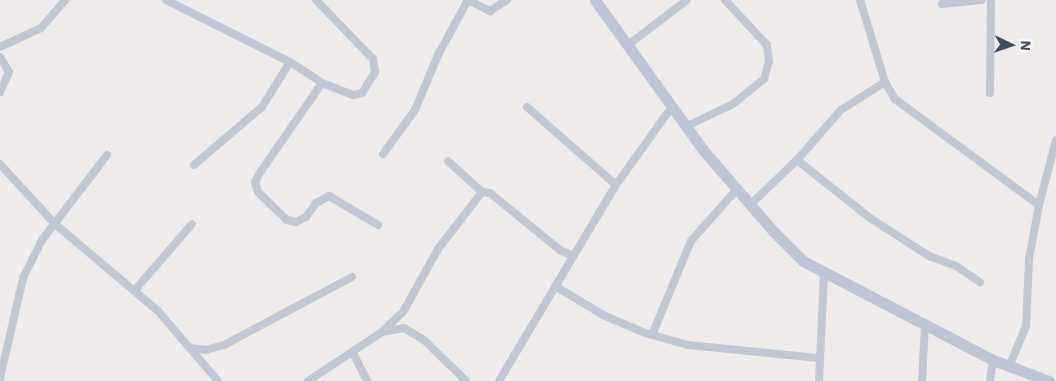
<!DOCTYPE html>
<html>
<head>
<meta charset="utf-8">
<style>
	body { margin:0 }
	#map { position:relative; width:1056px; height:381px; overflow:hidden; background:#efeceb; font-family:"Work Sans",sans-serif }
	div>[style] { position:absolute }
	.street>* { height:8px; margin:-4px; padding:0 4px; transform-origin:4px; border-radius:4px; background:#c1c8d3 }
	.secondary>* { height:11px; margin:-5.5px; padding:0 5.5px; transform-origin:5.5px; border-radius:5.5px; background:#bec5d5 }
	span { translate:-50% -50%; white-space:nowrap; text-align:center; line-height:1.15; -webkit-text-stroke:5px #fff; paint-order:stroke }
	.north { position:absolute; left:986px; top:20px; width:50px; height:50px; -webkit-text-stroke:4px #fff; paint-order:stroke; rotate:93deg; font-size:14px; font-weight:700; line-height:20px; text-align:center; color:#444b59 }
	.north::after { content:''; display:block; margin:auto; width:18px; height:22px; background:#444b59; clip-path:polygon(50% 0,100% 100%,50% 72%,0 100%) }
</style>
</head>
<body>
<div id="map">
	<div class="street">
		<div style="left:166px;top:0;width:139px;rotate:26.6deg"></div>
		<div style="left:290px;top:62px;width:38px;rotate:33deg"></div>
		<div style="left:322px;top:83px;width:34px;rotate:21deg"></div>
		<div style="left:354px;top:95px;width:8px;rotate:-14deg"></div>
		<div style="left:362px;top:93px;width:25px;rotate:-58deg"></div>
		<div style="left:375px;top:72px;width:13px;rotate:-99deg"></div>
		<div style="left:373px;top:59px;width:82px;rotate:-134deg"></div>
		<div style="left:468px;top:0;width:25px;rotate:27deg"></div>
		<div style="left:490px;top:11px;width:20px;rotate:-33deg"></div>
		<div style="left:860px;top:0;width:86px;rotate:73deg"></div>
		<div style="left:885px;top:82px;width:20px;rotate:60deg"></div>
		<div style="left:895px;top:99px;width:179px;rotate:36.4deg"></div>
		<div style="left:942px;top:4px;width:40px;rotate:-5.7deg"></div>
		<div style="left:628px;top:45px;width:74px;rotate:-37.3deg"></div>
		<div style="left:0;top:47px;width:45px;rotate:-24.9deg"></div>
		<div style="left:41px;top:28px;width:37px;rotate:-49deg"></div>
		<div style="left:0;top:57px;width:17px;rotate:59deg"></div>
		<div style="left:9px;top:72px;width:22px;rotate:114deg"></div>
		<div style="left:322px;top:83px;width:107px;rotate:124.7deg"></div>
		<div style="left:261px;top:171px;width:13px;rotate:119deg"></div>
		<div style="left:255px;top:182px;width:10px;rotate:73deg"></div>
		<div style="left:258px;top:192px;width:40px;rotate:44deg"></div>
		<div style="left:287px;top:220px;width:9px;rotate:13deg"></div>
		<div style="left:296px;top:222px;width:11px;rotate:-27deg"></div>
		<div style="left:306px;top:217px;width:17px;rotate:-54deg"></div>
		<div style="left:316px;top:203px;width:15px;rotate:-28deg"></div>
		<div style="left:329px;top:196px;width:57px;rotate:30.6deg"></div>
		<div style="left:990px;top:93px;width:93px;rotate:-89.4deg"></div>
		<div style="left:527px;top:107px;width:118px;rotate:41.2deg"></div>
		<div style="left:685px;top:127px;width:53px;rotate:-25.6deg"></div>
		<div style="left:733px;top:104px;width:40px;rotate:-39deg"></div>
		<div style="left:764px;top:79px;width:18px;rotate:-74deg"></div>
		<div style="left:769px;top:62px;width:17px;rotate:-97deg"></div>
		<div style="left:767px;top:45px;width:62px;rotate:-133deg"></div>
		<div style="left:383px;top:154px;width:54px;rotate:-54deg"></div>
		<div style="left:415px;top:110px;width:60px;rotate:-67.3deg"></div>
		<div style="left:438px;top:55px;width:63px;rotate:-61.4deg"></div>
		<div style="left:797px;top:160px;width:93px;rotate:38.5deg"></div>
		<div style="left:870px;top:218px;width:70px;rotate:32.8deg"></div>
		<div style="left:929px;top:256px;width:29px;rotate:20deg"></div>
		<div style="left:956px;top:266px;width:29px;rotate:34deg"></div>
		<div style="left:448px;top:161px;width:46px;rotate:42.4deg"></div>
		<div style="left:482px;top:192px;width:8px;rotate:7deg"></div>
		<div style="left:490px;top:193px;width:90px;rotate:39.2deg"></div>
		<div style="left:560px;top:250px;width:14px;rotate:25deg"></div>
		<div style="left:0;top:164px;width:81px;rotate:47.5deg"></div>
		<div style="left:55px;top:224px;width:135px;rotate:40.2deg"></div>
		<div style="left:158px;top:311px;width:92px;rotate:49.4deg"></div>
		<div style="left:194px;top:165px;width:89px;rotate:-40.5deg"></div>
		<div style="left:262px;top:107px;width:53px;rotate:-58.1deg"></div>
		<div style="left:750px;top:205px;width:65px;rotate:-43.8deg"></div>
		<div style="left:797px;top:160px;width:67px;rotate:-48.7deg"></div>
		<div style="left:841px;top:110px;width:52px;rotate:-32.5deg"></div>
		<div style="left:555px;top:286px;width:56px;rotate:31.1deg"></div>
		<div style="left:603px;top:315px;width:46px;rotate:23.2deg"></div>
		<div style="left:645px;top:333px;width:45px;rotate:15.6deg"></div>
		<div style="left:688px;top:345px;width:132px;rotate:5.7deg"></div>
		<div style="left:135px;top:290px;width:87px;rotate:-49.2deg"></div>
		<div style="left:382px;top:332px;width:29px;rotate:-44deg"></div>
		<div style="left:403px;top:312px;width:72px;rotate:-60.9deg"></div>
		<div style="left:438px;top:249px;width:72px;rotate:-52.3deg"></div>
		<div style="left:652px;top:335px;width:102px;rotate:-67.5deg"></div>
		<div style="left:691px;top:241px;width:69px;rotate:-48.5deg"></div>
		<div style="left:190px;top:348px;width:16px;rotate:7deg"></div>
		<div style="left:206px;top:350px;width:19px;rotate:-16deg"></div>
		<div style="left:224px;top:345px;width:145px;rotate:-28deg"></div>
		<div style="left:353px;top:353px;width:31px;rotate:63deg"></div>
		<div style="left:1009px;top:367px;width:44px;rotate:-67.5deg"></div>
		<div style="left:1026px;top:326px;width:67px;rotate:-87.4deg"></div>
		<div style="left:1029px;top:259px;width:55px;rotate:-79.5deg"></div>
		<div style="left:1039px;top:205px;width:67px;rotate:-75.3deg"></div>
		<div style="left:0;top:378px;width:103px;rotate:-77deg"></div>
		<div style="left:23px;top:278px;width:42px;rotate:-63.4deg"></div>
		<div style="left:42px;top:240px;width:107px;rotate:-52.6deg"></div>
		<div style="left:308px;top:381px;width:89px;rotate:-33.5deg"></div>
		<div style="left:382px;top:332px;width:22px;rotate:-10deg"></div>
		<div style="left:404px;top:328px;width:23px;rotate:31deg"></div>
		<div style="left:424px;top:340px;width:59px;rotate:44.3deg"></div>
		<div style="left:499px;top:381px;width:228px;rotate:-59.2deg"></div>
		<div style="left:616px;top:185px;width:95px;rotate:-54.5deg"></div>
		<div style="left:819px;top:381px;width:107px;rotate:-87.3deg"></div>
		<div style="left:922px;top:381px;width:55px;rotate:-86.9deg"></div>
		<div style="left:990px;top:381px;width:21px;rotate:-82deg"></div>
	</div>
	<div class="secondary">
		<div style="left:595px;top:0;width:186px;rotate:54.2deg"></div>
		<div style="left:704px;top:151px;width:106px;rotate:49.2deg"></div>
		<div style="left:773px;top:231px;width:42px;rotate:45deg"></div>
		<div style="left:803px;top:261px;width:214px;rotate:27.5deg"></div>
		<div style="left:993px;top:360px;width:60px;rotate:20.6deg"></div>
	</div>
	<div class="north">N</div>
</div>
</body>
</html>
